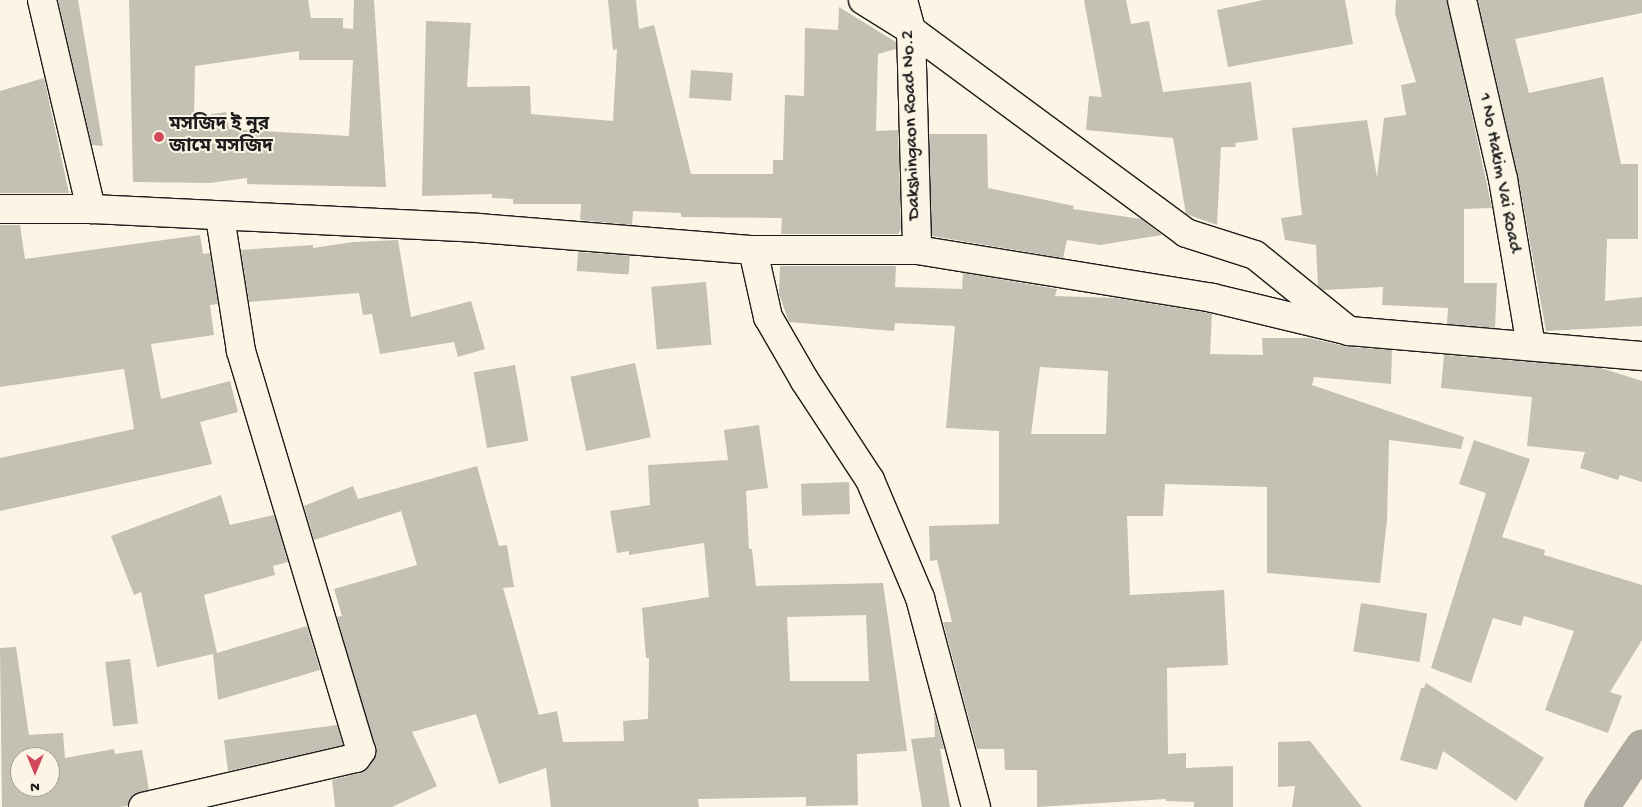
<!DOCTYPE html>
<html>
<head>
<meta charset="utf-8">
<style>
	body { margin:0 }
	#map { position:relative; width:1642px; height:807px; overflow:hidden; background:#fcf5e5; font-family:"Gochi Hand","Noto Sans Bengali",sans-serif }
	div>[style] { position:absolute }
	.canal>* { height:35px; margin:-17.5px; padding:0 17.5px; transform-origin:17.5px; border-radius:17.5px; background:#b0aba1 }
	.building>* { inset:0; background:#c4c0b3; transform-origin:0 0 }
	.roads { filter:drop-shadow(1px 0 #1c1c1c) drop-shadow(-1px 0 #1c1c1c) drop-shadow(0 1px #1c1c1c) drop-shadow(0 -1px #1c1c1c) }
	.street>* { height:28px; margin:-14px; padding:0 14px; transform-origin:14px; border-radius:14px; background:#fcf5e5 }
	.secondary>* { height:28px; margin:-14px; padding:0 14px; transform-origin:14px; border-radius:14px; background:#fcf5e5 }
	.dots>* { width:14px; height:14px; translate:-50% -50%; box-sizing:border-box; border:2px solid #fcf5e5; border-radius:50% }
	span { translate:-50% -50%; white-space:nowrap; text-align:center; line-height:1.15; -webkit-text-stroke:4px #fcf5e5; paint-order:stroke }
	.street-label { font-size:19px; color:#1c1c1c }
	.poi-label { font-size:19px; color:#1c1c1c; font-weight:700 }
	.left { translate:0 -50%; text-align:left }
	.north { position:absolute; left:10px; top:747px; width:50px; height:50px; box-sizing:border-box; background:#fcf5e5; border:1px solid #a29e95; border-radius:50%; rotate:180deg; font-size:14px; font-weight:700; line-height:20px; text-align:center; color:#1c1c1c }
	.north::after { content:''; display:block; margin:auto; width:18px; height:22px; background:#d1495b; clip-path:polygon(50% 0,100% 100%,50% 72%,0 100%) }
</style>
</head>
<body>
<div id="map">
	<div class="canal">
		<div style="left:1601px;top:807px;width:73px;rotate:-56.1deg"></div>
	</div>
	<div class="building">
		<div style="clip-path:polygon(58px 0,78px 0,103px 146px,92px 145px)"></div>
		<div style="clip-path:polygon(evenodd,129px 0,308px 0,311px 18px,343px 18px,343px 28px,353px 29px,354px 0,374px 0,386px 187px,247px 184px,247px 178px,210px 183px,133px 182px,129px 0,299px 51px,299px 60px,353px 60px,349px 136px,229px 129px,226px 112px,194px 117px,195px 66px,299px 51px)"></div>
		<div style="clip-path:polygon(608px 0,636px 0,639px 29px,654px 25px,691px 174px,773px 174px,773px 160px,783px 160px,785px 95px,804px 96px,805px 28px,838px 30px,839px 7px,896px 42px,896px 49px,878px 54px,876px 131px,898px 130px,901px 229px,898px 234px,781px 234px,782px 218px,681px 217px,681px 213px,633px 211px,632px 225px,580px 220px,581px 204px,513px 204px,513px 199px,492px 198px,492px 194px,422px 196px,426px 21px,471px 23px,467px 87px,530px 86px,531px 114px,613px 121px,617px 49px,613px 50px)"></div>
		<div style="clip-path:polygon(1084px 0,1126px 0,1131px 24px,1149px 21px,1163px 92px,1251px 82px,1258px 140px,1235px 143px,1236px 147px,1221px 147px,1217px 225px,1186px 214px,1173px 138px,1086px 130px,1089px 96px,1102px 97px)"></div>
		<div style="clip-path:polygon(1263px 0,1345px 0,1353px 44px,1228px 67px,1217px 10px)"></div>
		<div style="clip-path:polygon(1396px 0,1447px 0,1492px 208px,1464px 209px,1464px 283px,1497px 283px,1495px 328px,1447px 324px,1448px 308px,1382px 305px,1383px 287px,1323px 290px,1318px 286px,1316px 245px,1285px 240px,1281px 218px,1302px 215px,1292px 128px,1367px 120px,1377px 177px,1384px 118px,1406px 115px,1401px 85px,1416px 82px,1395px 14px)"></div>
		<div style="clip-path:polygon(1478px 0,1642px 0,1642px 13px,1515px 39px,1529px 93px,1603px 77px,1621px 164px,1638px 164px,1638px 239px,1607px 239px,1605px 301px,1642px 297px,1642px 326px,1546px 331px,1518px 176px)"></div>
		<div style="left:691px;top:70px;width:42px;height:28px;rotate:4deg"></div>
		<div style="clip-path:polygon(44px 78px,69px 193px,0 193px,0 91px)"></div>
		<div style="clip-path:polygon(929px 134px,987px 134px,988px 188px,1074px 206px,1073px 209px,1141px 219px,1162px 235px,1100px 245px,1067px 240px,1063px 258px,932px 236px)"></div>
		<div style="clip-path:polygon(0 225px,20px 225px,25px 259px,200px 235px,203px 254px,210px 253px,218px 304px,210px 305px,214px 335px,151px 344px,161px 399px,230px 381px,238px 412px,200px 422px,212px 464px,0 511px,0 458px,134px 429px,124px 369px,0 387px)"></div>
		<div style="clip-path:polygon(398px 240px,411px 317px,471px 301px,485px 349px,458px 357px,454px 342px,380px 354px,372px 314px,363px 315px,359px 293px,249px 302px,241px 250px,313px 245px,313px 248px,353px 242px)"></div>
		<div style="left:578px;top:252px;width:52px;height:19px;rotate:4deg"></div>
		<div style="clip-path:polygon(evenodd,780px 266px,896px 266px,895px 287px,962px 289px,963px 273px,1057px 289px,1055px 296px,1115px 298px,1209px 313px,1212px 314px,1210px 354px,1263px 355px,1262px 338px,1309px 338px,1348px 347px,1392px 350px,1391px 384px,1314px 377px,1312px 385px,1464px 437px,1461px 449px,1389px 440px,1387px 520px,1380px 583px,1267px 573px,1267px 487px,1165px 484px,1163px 516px,1127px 516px,1130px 595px,1224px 590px,1228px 665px,1167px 668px,1168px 754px,1186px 753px,1186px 768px,1233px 766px,1233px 807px,1194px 807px,1194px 802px,1166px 801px,1166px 799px,1037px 807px,1037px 770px,1005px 770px,1004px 749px,977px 749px,943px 622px,952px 622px,937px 560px,930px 561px,929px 526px,999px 524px,999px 431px,946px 428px,955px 326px,895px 323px,894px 331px,789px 322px,779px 294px,780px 266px,1040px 367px,1108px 371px,1106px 434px,1031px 434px,1040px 367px)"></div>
		<div style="left:706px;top:282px;width:63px;height:55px;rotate:85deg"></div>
		<div style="clip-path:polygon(1444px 355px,1601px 368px,1642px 381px,1642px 482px,1620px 475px,1618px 480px,1580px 468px,1585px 452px,1527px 446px,1532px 397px,1441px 388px)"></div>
		<div style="left:635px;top:363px;width:76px;height:66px;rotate:78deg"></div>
		<div style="left:515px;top:365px;width:77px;height:42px;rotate:80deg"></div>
		<div style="clip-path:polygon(evenodd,759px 425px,768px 488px,746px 491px,749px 549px,752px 549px,756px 586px,883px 583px,907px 751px,857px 754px,858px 805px,806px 806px,806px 797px,698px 799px,699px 807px,551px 807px,546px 768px,499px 784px,476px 714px,412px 732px,437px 786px,392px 807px,335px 807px,332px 780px,360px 773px,369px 767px,376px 753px,337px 617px,342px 616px,334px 589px,417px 565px,401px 511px,314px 540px,304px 506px,353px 486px,358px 499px,477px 466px,499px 546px,507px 545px,514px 587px,503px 588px,539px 715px,557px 711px,563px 742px,624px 741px,623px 721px,648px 719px,649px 658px,646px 658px,642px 608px,709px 597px,704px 543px,629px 555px,629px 551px,617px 553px,610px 511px,650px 505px,648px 465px,728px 460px,724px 430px,759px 425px,866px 615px,869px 681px,790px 681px,787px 617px,866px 615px)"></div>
		<div style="clip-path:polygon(1474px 440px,1530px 459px,1502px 537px,1545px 550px,1544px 555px,1642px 585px,1642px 640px,1610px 692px,1622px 696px,1608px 733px,1545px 710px,1574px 631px,1524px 616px,1521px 626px,1493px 618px,1471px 683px,1431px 668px,1486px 493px,1459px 484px)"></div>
		<div style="left:849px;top:482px;width:32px;height:48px;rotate:88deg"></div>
		<div style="clip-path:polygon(221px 495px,230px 525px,274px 515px,288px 562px,273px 566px,275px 575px,204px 595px,217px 653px,307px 626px,320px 670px,218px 700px,213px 654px,157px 667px,141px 592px,134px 595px,111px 536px)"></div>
		<div style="left:1361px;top:603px;width:67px;height:49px;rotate:9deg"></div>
		<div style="clip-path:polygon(evenodd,16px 647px,29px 735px,63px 733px,65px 758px,114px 749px,115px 754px,142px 750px,149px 790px,133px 795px,128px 806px,120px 807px,2px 807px,0 648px,16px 647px,20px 757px,50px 757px,50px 787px,20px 787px,20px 757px)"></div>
		<div style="left:130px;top:659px;width:65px;height:25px;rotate:83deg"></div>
		<div style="clip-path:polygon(1426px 683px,1544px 758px,1516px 801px,1443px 751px,1437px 770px,1400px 760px,1421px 688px,1424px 688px)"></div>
		<div style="clip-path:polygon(934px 711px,944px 749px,940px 749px,950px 807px,922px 807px,911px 739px,935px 737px)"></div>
		<div style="clip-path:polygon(337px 725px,343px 745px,228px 771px,224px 740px)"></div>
		<div style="clip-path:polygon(1310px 741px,1329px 765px,1362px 807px,1292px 807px,1295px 786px,1278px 787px,1278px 742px)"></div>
	</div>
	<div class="roads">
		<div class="street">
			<div style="left:42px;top:0;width:215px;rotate:76.8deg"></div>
			<div style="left:863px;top:0;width:57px;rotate:32deg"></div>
			<div style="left:911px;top:30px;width:342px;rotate:36.4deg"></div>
			<div style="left:1186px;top:233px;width:72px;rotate:17.7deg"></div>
			<div style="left:1255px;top:255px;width:121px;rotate:39deg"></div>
			<div style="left:903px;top:0;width:31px;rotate:75deg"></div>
			<div style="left:911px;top:30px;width:220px;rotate:88.4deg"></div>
			<div style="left:1462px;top:0;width:184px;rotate:77.1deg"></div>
			<div style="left:1503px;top:179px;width:169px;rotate:80.5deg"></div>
			<div style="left:753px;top:250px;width:69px;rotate:77.4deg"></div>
			<div style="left:768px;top:317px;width:74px;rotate:60deg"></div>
			<div style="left:805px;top:381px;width:118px;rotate:56.7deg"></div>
			<div style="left:870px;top:480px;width:128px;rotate:67deg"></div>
			<div style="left:920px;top:598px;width:216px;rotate:75deg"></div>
			<div style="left:143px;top:807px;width:219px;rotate:-13deg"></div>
			<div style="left:356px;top:758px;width:9px;rotate:-54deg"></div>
			<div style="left:361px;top:751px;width:418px;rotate:-106.7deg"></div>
			<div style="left:241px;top:351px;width:136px;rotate:-98.9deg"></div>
		</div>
		<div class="secondary">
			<div style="left:0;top:209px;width:91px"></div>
			<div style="left:91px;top:209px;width:387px;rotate:2.8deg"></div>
			<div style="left:478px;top:228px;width:276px;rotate:4.6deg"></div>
			<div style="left:753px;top:250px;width:164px"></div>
			<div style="left:917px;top:250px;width:299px;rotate:9.2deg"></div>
			<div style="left:1212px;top:298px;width:141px;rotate:13.5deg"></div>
			<div style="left:1349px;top:331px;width:294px;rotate:4.9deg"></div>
		</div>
	</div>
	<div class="dots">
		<div style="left:159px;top:137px;background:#d1495b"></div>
	</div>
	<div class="street-label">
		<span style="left:912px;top:125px;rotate:-92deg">Dakshingaon Road No.2</span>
		<span style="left:1499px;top:173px;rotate:79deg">1 No Hakim Vai Road</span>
	</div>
	<div class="poi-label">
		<span class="left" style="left:169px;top:137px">মসজিদ ই নুর<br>জামে মসজিদ</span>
	</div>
	<div class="north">N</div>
</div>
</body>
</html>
